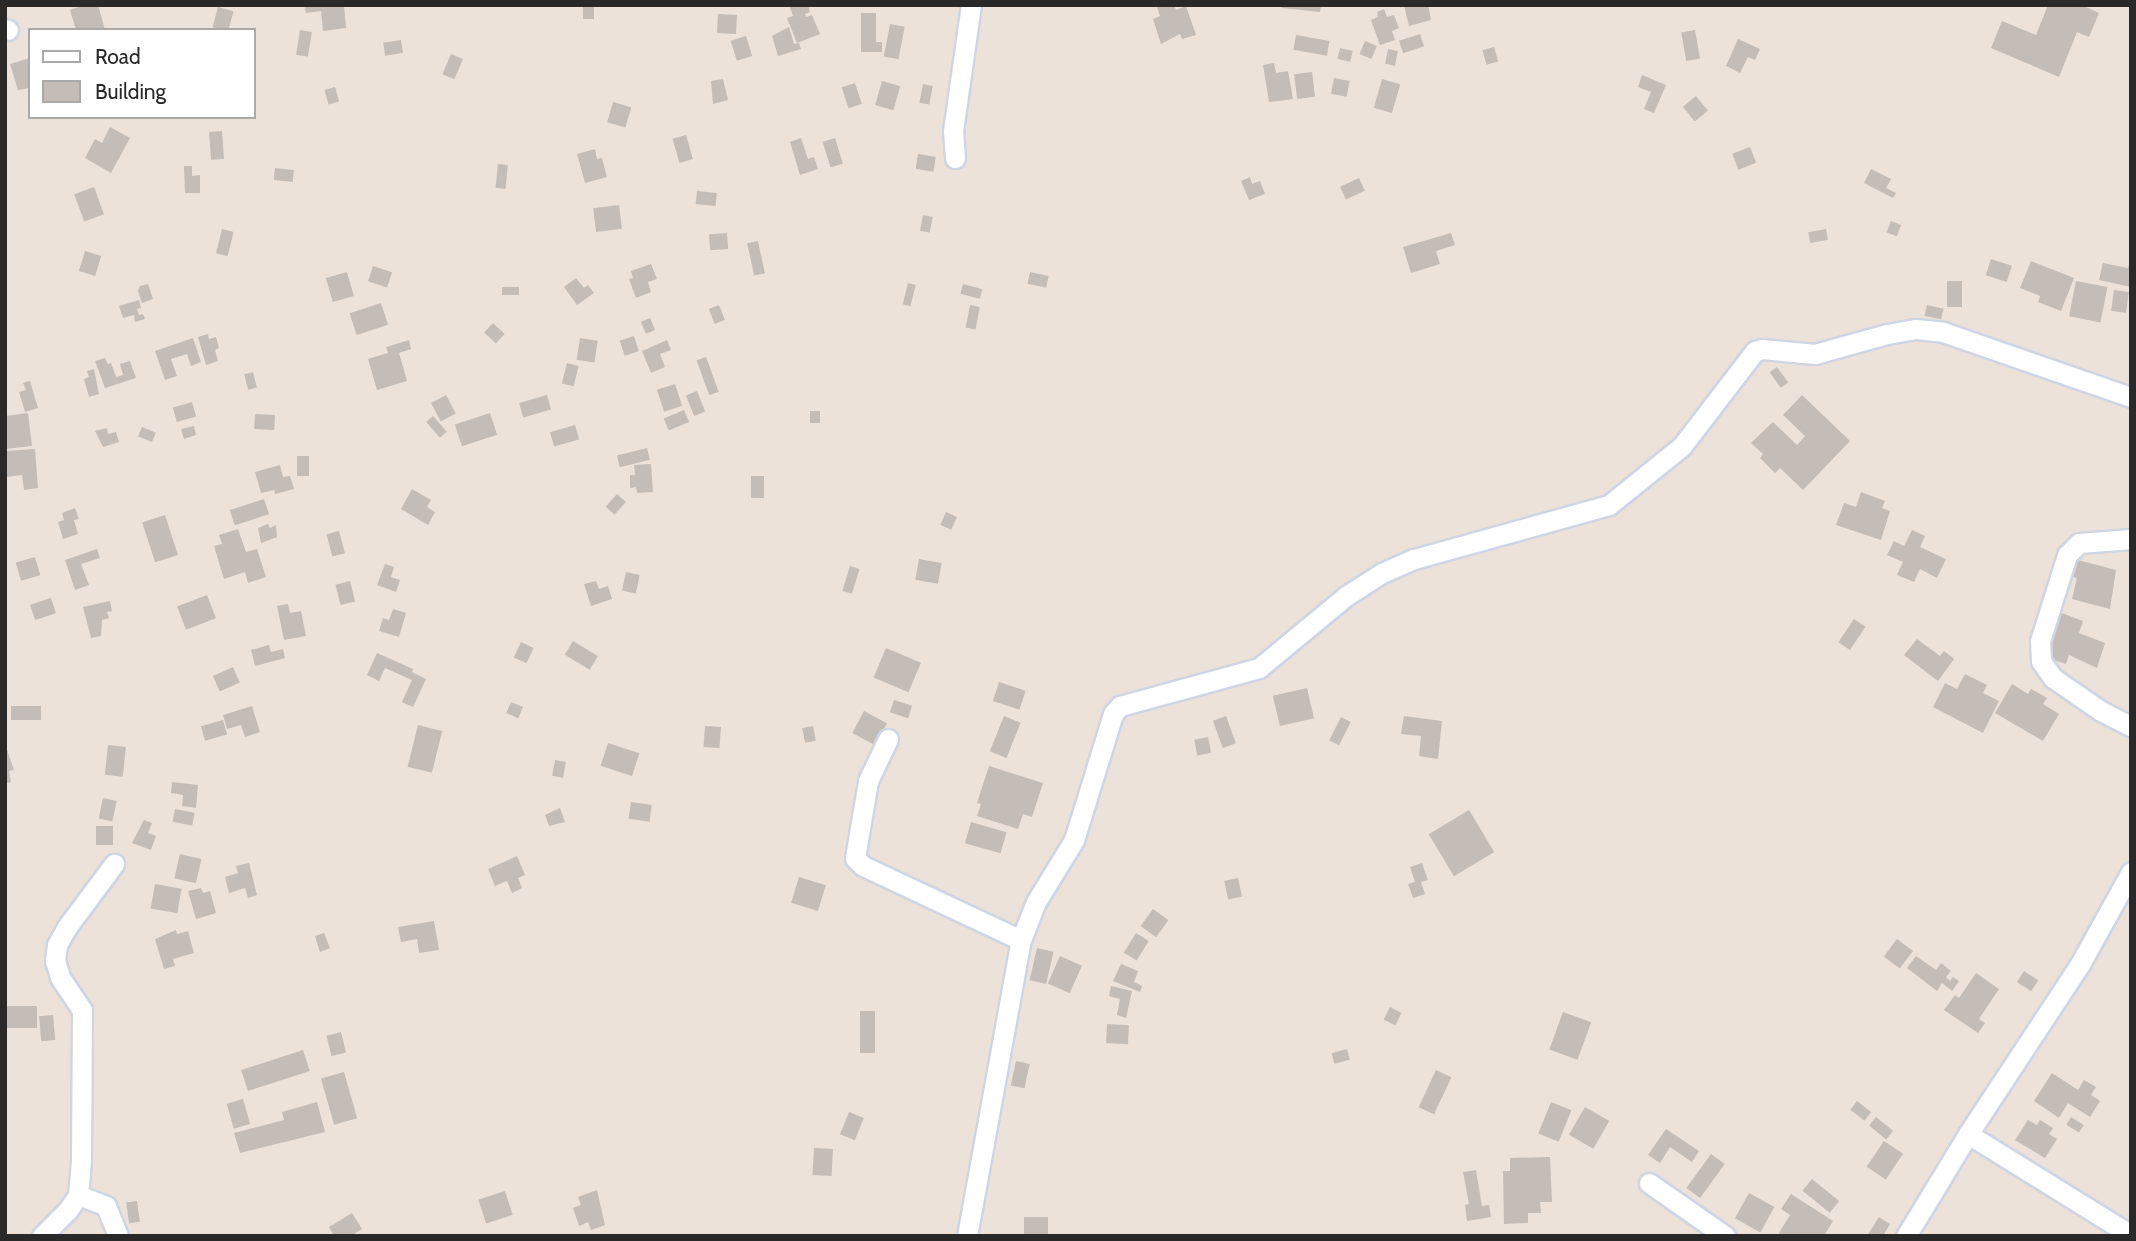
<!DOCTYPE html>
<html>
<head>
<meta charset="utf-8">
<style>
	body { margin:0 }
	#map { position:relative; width:2136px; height:1241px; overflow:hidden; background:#ece2da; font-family:Cabin,sans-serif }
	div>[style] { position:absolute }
	.building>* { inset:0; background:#c4bcb7; transform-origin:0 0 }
	.roads { filter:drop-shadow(2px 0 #cfd5e2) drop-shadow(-2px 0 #cfd5e2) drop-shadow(0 2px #cfd5e2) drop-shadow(0 -2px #cfd5e2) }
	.minor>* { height:19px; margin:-9.5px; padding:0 9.5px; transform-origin:9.5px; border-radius:9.5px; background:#fff }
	span { translate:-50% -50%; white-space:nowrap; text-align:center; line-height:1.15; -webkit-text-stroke:7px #fff; paint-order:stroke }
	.frame { position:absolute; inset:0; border:7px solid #292929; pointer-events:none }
	.legend { position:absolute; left:28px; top:28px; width:228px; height:91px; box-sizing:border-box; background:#fff; border:2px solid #a9a9a9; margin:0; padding:9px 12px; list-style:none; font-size:21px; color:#292929 }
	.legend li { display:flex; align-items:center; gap:14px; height:35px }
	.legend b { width:35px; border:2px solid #a9a9a9 }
</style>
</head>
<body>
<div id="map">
	<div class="building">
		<div style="clip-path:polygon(84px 5px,98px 5px,105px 30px,76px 30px,70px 10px)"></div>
		<div style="clip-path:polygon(304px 5px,344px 5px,346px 28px,323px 31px,321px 11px,306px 13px)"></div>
		<div style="left:583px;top:5px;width:11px;height:14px"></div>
		<div style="clip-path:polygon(789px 5px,808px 5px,810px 12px,805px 14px,806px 17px,812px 15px,820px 34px,797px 43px,787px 18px,793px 16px)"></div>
		<div style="clip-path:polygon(1174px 5px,1176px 10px,1186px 6px,1196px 35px,1182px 39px,1180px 34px,1161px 44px,1153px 19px,1160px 16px,1157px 7px)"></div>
		<div style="clip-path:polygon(1283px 5px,1321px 5px,1320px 12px,1282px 8px)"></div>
		<div style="clip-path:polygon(1404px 5px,1428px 5px,1431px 20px,1409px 26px)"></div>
		<div style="clip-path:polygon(2048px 5px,2082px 5px,2099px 13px,2089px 37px,2077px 32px,2059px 77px,1991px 48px,2002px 21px,2036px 35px)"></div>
		<div style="left:218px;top:7px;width:16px;height:21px;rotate:15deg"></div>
		<div style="clip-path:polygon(1384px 9px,1387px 17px,1394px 15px,1399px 28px,1392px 31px,1395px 40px,1380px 45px,1371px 20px,1378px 17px,1377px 12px)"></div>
		<div style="clip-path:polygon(861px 13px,876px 13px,876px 42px,882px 42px,882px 52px,861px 52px)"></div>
		<div style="left:718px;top:14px;width:19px;height:19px;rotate:3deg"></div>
		<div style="left:890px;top:24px;width:15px;height:33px;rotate:11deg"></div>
		<div style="clip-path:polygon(789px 27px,794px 44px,799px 43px,801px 49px,778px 56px,772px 36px)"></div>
		<div style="left:300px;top:30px;width:12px;height:25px;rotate:9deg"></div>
		<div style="left:1695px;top:30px;width:29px;height:14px;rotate:80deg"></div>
		<div style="left:1420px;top:34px;width:13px;height:22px;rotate:72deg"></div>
		<div style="left:1296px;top:35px;width:34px;height:15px;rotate:10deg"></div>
		<div style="left:746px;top:36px;width:21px;height:16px;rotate:73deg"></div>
		<div style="clip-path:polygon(1738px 39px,1760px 49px,1755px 60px,1748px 57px,1740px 73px,1726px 66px)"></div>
		<div style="left:401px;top:40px;width:13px;height:18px;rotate:81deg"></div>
		<div style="left:1365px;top:41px;width:13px;height:14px;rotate:23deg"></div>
		<div style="left:1494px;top:47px;width:15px;height:12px;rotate:74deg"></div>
		<div style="left:1340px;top:48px;width:13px;height:11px;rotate:13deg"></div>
		<div style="left:1388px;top:49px;width:10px;height:15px;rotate:11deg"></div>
		<div style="left:451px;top:54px;width:13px;height:22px;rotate:23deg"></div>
		<div style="clip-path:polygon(30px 58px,30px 88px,18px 90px,10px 64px)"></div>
		<div style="clip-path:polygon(1274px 63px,1276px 73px,1288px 71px,1293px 99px,1269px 102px,1263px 65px)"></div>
		<div style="left:1312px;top:72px;width:25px;height:18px;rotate:83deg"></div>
		<div style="clip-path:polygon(1642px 75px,1666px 85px,1654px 113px,1644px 109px,1651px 92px,1638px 87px)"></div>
		<div style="left:1334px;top:78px;width:16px;height:16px;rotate:11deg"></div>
		<div style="clip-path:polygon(723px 79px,728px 100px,713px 104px,711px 81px)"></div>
		<div style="left:1382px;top:79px;width:19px;height:30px;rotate:16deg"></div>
		<div style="left:882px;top:81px;width:19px;height:25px;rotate:16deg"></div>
		<div style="left:855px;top:83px;width:22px;height:14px;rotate:72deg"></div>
		<div style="left:923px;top:84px;width:10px;height:19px;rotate:11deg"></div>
		<div style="left:335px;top:87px;width:15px;height:11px;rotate:74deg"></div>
		<div style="left:1696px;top:96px;width:19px;height:17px;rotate:51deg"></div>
		<div style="left:613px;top:102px;width:19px;height:21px;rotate:16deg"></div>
		<div style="clip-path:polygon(110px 127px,130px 138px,111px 173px,85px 158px,95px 139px,102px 143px)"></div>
		<div style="left:222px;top:131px;width:28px;height:13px;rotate:86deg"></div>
		<div style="left:686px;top:135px;width:25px;height:14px;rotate:74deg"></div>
		<div style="clip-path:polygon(801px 138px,808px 159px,814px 157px,818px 169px,800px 175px,790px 142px)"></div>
		<div style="left:835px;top:138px;width:27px;height:13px;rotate:73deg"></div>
		<div style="left:1750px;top:147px;width:17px;height:19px;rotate:69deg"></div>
		<div style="clip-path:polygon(595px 149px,597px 159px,602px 158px,607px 177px,585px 183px,577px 154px)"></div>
		<div style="left:918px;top:154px;width:18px;height:15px;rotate:9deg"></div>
		<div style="left:498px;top:164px;width:10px;height:24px;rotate:6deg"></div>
		<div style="clip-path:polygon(184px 166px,192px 166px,192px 176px,200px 175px,200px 193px,185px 193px)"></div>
		<div style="left:275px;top:168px;width:19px;height:12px;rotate:6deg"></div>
		<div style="clip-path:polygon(1871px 169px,1891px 179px,1886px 188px,1896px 193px,1893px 198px,1864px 183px)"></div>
		<div style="clip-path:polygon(1250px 177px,1252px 184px,1260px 181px,1265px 194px,1249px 200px,1241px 181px)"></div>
		<div style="left:1359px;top:178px;width:14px;height:21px;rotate:65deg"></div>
		<div style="left:94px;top:187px;width:29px;height:21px;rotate:70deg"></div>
		<div style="left:697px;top:191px;width:20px;height:13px;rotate:6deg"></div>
		<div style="left:619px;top:205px;width:24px;height:26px;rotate:83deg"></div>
		<div style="left:923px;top:215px;width:10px;height:16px;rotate:11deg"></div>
		<div style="left:1891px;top:221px;width:11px;height:12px;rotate:22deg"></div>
		<div style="left:222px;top:229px;width:12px;height:25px;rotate:14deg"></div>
		<div style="left:1826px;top:229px;width:11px;height:18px;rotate:80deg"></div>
		<div style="left:727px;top:233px;width:16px;height:18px;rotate:86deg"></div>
		<div style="clip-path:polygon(1451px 233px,1455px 245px,1436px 251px,1440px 264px,1411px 273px,1403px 247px)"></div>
		<div style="left:758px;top:241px;width:33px;height:11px;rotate:78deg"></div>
		<div style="left:85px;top:251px;width:17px;height:21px;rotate:17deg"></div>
		<div style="left:1991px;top:259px;width:22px;height:17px;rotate:18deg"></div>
		<div style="clip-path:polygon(2131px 259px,2131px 287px,2099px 280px,2103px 263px,2128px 268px)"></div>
		<div style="clip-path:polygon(2031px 261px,2074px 278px,2061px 311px,2038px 302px,2040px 296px,2020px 288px)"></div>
		<div style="clip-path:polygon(651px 264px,657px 279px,648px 282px,651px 292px,636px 298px,629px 279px,633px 278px,631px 271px)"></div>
		<div style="left:373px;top:266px;width:20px;height:16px;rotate:18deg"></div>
		<div style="left:347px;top:272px;width:25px;height:22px;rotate:74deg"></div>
		<div style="left:1030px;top:272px;width:19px;height:12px;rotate:12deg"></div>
		<div style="clip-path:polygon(576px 278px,584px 288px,588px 285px,594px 293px,577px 305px,564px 287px)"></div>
		<div style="left:1947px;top:281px;width:15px;height:26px"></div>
		<div style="left:2076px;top:281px;width:32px;height:36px;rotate:11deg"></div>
		<div style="left:908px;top:283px;width:8px;height:22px;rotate:14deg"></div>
		<div style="clip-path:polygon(148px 284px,153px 299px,142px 303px,138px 291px,140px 286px)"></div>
		<div style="left:963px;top:284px;width:20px;height:10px;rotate:15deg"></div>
		<div style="left:502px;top:287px;width:17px;height:8px"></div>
		<div style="left:2114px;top:290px;width:15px;height:21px;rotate:8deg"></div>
		<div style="clip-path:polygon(139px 300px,141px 308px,137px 309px,139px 315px,143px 314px,145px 319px,135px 322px,134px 315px,123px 318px,119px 306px)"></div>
		<div style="left:381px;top:303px;width:23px;height:33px;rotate:72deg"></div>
		<div style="left:719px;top:305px;width:16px;height:11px;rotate:68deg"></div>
		<div style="left:970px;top:305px;width:10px;height:23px;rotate:11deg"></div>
		<div style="left:1927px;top:305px;width:17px;height:11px;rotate:13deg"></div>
		<div style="left:650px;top:318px;width:13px;height:10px;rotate:67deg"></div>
		<div style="left:493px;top:323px;width:16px;height:13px;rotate:43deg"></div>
		<div style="clip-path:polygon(208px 334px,209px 339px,216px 337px,219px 348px,215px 350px,218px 361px,206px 365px,198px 337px)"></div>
		<div style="left:634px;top:336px;width:16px;height:15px;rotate:72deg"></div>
		<div style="clip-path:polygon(193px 338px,201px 362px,191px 366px,187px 354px,171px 359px,177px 376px,165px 380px,155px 351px)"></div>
		<div style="left:580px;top:338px;width:18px;height:22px;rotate:9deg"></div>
		<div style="clip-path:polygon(409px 340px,411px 349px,399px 353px,407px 381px,377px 390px,368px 359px,388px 353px,386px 347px)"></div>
		<div style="clip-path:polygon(667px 340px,671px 350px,660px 354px,665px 367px,651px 373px,642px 351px)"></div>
		<div style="left:706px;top:357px;width:37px;height:10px;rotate:70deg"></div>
		<div style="clip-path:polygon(105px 358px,108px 364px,111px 363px,116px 377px,123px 375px,120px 364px,130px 361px,136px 378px,105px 388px,95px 361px)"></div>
		<div style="left:567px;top:363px;width:12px;height:21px;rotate:14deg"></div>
		<div style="left:1777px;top:367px;width:19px;height:9px;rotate:54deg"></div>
		<div style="clip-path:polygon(94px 369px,99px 394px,89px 397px,84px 379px,89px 377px,87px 371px)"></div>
		<div style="left:253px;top:372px;width:16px;height:9px;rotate:76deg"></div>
		<div style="clip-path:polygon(30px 381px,38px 408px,25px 412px,19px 392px,26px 390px,23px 383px)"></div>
		<div style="left:675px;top:384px;width:23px;height:19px;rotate:72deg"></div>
		<div style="left:697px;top:391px;width:22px;height:12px;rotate:68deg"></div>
		<div style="left:446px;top:395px;width:21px;height:17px;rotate:62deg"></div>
		<div style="left:547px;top:395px;width:15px;height:29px;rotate:74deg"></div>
		<div style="clip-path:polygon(1802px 395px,1850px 441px,1803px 490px,1780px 468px,1775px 473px,1760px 458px,1763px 454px,1751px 443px,1773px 422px,1797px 445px,1805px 436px,1783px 415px)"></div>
		<div style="left:192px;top:402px;width:15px;height:20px;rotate:74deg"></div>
		<div style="left:684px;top:410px;width:13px;height:22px;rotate:67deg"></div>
		<div style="left:820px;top:411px;width:12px;height:10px;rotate:90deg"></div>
		<div style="clip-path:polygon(28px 413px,32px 446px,5px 449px,5px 416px)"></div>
		<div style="left:490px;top:413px;width:23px;height:37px;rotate:72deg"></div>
		<div style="left:255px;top:414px;width:20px;height:15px;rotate:3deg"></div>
		<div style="left:433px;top:416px;width:21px;height:9px;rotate:49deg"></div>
		<div style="left:575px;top:425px;width:15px;height:26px;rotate:74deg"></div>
		<div style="clip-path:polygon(194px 426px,196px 435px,184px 439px,181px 429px)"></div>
		<div style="left:142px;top:427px;width:15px;height:10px;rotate:23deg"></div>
		<div style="clip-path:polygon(107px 428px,108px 434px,116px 432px,119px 442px,103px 447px,95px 431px)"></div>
		<div style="left:647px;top:448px;width:12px;height:31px;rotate:76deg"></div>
		<div style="clip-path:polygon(35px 449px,38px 488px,24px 490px,22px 475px,5px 477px,5px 451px)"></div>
		<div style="left:297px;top:456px;width:12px;height:20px"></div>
		<div style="clip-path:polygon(651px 464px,653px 492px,637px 493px,636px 487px,630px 488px,630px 475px,635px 475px,634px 465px)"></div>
		<div style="clip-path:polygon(280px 465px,283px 477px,290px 476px,294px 489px,275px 494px,274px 490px,261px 493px,255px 472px)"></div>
		<div style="left:751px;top:476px;width:13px;height:22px"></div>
		<div style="clip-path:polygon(412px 489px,431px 500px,427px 507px,435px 512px,428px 525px,401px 509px)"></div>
		<div style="clip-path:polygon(1861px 492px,1885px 501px,1882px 508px,1890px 511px,1881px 540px,1836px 525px,1844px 503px,1856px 507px)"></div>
		<div style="left:617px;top:494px;width:12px;height:17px;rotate:42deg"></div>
		<div style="left:264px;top:499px;width:16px;height:36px;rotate:72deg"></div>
		<div style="clip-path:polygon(75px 508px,79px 519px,74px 520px,78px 534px,63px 539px,58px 522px,64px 520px,62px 513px)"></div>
		<div style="left:946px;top:512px;width:12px;height:14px;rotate:24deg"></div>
		<div style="left:165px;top:515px;width:42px;height:24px;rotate:72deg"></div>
		<div style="clip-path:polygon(268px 524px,270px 528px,276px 525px,277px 537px,261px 543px,258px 528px)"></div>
		<div style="clip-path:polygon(238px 529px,246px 552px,257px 549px,266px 577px,248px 583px,245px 572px,224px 579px,214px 546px,222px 544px,219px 535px)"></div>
		<div style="clip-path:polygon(1912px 530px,1925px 536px,1920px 547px,1946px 559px,1937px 578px,1920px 569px,1914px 582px,1897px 575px,1903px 562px,1887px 555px,1894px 541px,1904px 546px)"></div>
		<div style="left:339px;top:531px;width:23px;height:13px;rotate:75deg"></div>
		<div style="clip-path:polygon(97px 549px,100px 558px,81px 564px,89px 585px,75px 590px,65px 560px)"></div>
		<div style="left:35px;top:557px;width:19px;height:20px;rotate:74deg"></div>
		<div style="left:919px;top:559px;width:23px;height:21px;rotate:10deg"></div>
		<div style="clip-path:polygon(2074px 559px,2116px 570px,2110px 609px,2072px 599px,2077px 578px,2070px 576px)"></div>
		<div style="clip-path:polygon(385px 564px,394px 567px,391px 577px,400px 580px,396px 592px,377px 585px)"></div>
		<div style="left:850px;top:566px;width:10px;height:26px;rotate:17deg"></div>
		<div style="left:626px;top:572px;width:14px;height:19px;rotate:12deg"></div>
		<div style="left:350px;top:581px;width:21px;height:15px;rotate:76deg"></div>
		<div style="clip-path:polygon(596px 581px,599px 589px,608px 586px,612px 599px,591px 606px,584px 584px)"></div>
		<div style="left:207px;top:595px;width:25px;height:32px;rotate:69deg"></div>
		<div style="left:51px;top:598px;width:16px;height:22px;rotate:72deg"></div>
		<div style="clip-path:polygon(110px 601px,112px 611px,107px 612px,109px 618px,102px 620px,101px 636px,91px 638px,83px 607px)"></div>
		<div style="clip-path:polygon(288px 604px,290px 613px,301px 611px,306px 636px,284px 640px,277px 606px)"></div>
		<div style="clip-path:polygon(393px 609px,406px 613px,399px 637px,379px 631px,383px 618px,389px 620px)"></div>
		<div style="clip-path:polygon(2059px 612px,2083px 621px,2079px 633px,2105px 643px,2097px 668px,2069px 655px,2066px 664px,2044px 657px)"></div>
		<div style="left:1854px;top:619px;width:14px;height:28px;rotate:34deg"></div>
		<div style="clip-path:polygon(1917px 639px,1940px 656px,1944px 651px,1954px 659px,1938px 681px,1904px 655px)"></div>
		<div style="left:573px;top:641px;width:29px;height:16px;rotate:31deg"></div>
		<div style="left:521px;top:642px;width:14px;height:17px;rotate:25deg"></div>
		<div style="clip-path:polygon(269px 645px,271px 652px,283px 649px,285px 658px,255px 666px,251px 650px)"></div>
		<div style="left:886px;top:648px;width:38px;height:32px;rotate:23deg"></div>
		<div style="clip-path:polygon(377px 653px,413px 669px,412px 672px,426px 679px,413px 707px,402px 702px,412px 680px,385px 668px,379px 681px,367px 675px)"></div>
		<div style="left:233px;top:667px;width:17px;height:22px;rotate:66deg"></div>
		<div style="clip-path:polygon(1965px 674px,1987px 685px,1983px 693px,1999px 701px,1983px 733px,1933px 707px,1945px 683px,1957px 689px)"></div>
		<div style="left:999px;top:682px;width:28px;height:20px;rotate:18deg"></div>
		<div style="clip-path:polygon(2012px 684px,2028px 694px,2031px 689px,2047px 698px,2043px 704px,2059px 714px,2043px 741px,1995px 713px)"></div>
		<div style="left:1307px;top:688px;width:31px;height:35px;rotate:77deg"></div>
		<div style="left:894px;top:700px;width:19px;height:13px;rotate:18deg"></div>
		<div style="left:511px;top:702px;width:13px;height:12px;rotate:23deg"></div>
		<div style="left:11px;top:706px;width:30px;height:14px"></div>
		<div style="clip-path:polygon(252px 706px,260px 732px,245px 737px,241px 725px,227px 729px,223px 715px)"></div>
		<div style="left:864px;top:711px;width:26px;height:25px;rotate:28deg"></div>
		<div style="left:1004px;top:716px;width:18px;height:38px;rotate:22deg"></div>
		<div style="left:1226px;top:716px;width:29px;height:14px;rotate:70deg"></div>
		<div style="clip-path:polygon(1404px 716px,1442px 721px,1438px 759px,1419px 756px,1421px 736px,1401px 734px)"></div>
		<div style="left:1341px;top:717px;width:11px;height:26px;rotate:27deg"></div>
		<div style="left:223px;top:720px;width:15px;height:23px;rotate:74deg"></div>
		<div style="left:418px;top:725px;width:25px;height:43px;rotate:14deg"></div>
		<div style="left:705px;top:726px;width:16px;height:21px;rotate:4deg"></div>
		<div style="left:813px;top:726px;width:15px;height:11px;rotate:79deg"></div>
		<div style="left:1208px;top:737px;width:16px;height:14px;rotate:79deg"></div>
		<div style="left:608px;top:743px;width:33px;height:24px;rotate:18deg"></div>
		<div style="clip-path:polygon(5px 744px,14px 770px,9px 771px,11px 782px,5px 784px)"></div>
		<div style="left:108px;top:745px;width:18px;height:30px;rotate:6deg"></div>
		<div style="left:555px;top:760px;width:11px;height:16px;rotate:10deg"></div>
		<div style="clip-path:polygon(989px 766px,1043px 783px,1032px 817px,1023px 814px,1018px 829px,977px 816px,981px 804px,977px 803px)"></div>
		<div style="clip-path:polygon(172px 782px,198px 785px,196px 808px,182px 806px,183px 795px,171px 793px)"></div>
		<div style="left:103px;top:798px;width:14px;height:21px;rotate:12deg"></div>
		<div style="left:631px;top:802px;width:21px;height:17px;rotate:8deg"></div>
		<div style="clip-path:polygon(560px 808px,565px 822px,549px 826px,545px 815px)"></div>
		<div style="left:175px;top:809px;width:20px;height:13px;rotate:11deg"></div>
		<div style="left:1469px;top:810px;width:49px;height:47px;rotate:59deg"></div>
		<div style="clip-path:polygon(144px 820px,152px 823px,148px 833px,156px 836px,151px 850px,132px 843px)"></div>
		<div style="left:971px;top:822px;width:37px;height:22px;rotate:16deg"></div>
		<div style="left:96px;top:826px;width:17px;height:19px"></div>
		<div style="left:180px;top:854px;width:22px;height:25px;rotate:13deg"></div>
		<div style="clip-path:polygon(517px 856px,525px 875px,518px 878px,522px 888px,512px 893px,507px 881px,495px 886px,488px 869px)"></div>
		<div style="clip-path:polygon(249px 863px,257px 895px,248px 898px,245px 888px,229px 893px,225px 877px,238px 873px,236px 866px)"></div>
		<div style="clip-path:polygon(1422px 863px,1428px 880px,1421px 882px,1425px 894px,1413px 898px,1408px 884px,1415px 882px,1410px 867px)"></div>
		<div style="left:799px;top:877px;width:28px;height:27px;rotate:17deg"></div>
		<div style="left:1238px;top:878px;width:19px;height:14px;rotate:78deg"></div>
		<div style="left:155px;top:884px;width:27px;height:25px;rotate:10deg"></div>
		<div style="clip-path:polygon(201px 888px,203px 893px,210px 891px,216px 913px,196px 919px,188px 891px)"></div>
		<div style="left:1153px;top:909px;width:19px;height:21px;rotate:36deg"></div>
		<div style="clip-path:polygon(434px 921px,439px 950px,419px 953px,417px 939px,401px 942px,398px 927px)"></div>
		<div style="clip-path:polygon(176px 930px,177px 934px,188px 931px,194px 953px,173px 959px,175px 966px,164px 969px,155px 939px)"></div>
		<div style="clip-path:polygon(324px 933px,330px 948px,320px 952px,315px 936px)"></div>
		<div style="left:1136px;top:933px;width:15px;height:23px;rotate:32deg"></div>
		<div style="left:1897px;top:939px;width:20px;height:22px;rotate:37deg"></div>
		<div style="left:1037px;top:948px;width:17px;height:33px;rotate:13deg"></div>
		<div style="left:1060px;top:956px;width:24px;height:30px;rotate:24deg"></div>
		<div style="clip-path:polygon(1916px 956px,1936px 970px,1941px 963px,1951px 971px,1946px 977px,1950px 981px,1953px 977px,1959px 981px,1952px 991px,1942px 983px,1937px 991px,1907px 968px)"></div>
		<div style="clip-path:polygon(1121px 964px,1138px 971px,1134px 982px,1142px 986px,1140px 992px,1113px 981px)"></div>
		<div style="left:2024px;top:971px;width:17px;height:13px;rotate:33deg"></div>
		<div style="clip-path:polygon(1976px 973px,1999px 989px,1979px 1019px,1985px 1023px,1978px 1033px,1944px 1010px,1955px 995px,1959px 998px)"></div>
		<div style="clip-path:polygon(1111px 986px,1132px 991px,1126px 1018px,1117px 1015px,1120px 999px,1109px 996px)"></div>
		<div style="left:7px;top:1006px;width:30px;height:22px"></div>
		<div style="left:1390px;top:1007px;width:13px;height:14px;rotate:27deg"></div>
		<div style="left:860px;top:1011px;width:15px;height:42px"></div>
		<div style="left:1563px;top:1012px;width:30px;height:40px;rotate:20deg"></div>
		<div style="left:53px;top:1015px;width:25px;height:14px;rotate:85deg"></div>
		<div style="left:1107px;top:1024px;width:22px;height:19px;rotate:3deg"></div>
		<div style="left:341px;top:1032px;width:21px;height:15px;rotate:76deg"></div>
		<div style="left:1347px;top:1049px;width:11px;height:16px;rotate:75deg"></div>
		<div style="left:303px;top:1050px;width:22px;height:65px;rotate:72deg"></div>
		<div style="left:1016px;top:1061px;width:14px;height:25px;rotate:12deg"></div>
		<div style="left:1436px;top:1070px;width:17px;height:41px;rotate:25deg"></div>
		<div style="left:344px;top:1072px;width:48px;height:24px;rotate:74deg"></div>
		<div style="clip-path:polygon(2052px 1073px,2078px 1090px,2084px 1080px,2096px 1087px,2091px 1095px,2100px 1101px,2090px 1117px,2068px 1103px,2059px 1118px,2034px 1101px)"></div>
		<div style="left:243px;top:1099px;width:26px;height:17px;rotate:74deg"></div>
		<div style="left:1857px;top:1101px;width:18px;height:11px;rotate:38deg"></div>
		<div style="clip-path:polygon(317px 1102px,325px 1132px,240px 1153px,234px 1133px,284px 1120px,282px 1112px)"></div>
		<div style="left:1551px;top:1102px;width:22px;height:34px;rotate:22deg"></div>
		<div style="left:1585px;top:1107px;width:28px;height:32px;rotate:30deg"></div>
		<div style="left:849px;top:1112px;width:16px;height:24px;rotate:22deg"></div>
		<div style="left:1876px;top:1117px;width:22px;height:11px;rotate:39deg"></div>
		<div style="left:2071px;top:1117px;width:15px;height:9px;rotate:32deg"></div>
		<div style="clip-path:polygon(2028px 1120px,2037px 1125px,2040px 1120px,2053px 1128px,2049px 1134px,2057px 1139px,2045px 1158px,2015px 1140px)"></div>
		<div style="clip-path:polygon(1666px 1129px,1699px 1151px,1692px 1162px,1670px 1147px,1660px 1163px,1648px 1155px)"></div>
		<div style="left:1884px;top:1141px;width:23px;height:31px;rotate:34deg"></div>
		<div style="left:814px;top:1148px;width:19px;height:27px;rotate:3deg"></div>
		<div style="left:1711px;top:1154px;width:17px;height:42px;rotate:36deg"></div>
		<div style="clip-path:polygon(1550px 1157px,1552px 1202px,1540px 1202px,1541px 1213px,1528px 1213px,1528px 1223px,1504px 1224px,1503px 1171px,1510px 1171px,1510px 1158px)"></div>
		<div style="clip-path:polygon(1476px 1170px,1482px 1206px,1489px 1205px,1491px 1217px,1467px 1221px,1465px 1205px,1469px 1204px,1463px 1172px)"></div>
		<div style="left:1812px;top:1179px;width:35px;height:15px;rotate:39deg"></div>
		<div style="clip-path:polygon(597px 1190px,605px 1225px,591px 1230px,588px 1222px,579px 1226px,573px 1208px,581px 1205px,578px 1197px)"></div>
		<div style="left:505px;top:1191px;width:25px;height:28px;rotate:72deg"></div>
		<div style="left:1749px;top:1193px;width:29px;height:29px;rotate:29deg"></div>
		<div style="clip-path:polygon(1791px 1194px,1833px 1221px,1824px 1236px,1777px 1236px,1790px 1215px,1781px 1209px)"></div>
		<div style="left:137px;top:1201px;width:21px;height:11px;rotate:82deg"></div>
		<div style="clip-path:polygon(352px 1213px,362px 1229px,351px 1236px,334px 1236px,329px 1227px)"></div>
		<div style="left:1048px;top:1217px;width:19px;height:24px;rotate:90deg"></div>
		<div style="clip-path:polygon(1879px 1217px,1890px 1224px,1883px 1236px,1867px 1236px)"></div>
	</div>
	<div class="roads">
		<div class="minor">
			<div style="left:5px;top:29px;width:3px;rotate:18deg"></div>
			<div style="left:955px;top:158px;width:27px;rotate:-94deg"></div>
			<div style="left:953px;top:131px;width:127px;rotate:-81.9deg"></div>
			<div style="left:2131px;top:539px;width:52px;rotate:175.6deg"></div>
			<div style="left:2079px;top:543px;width:17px;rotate:135deg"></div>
			<div style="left:2067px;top:555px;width:90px;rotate:107.4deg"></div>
			<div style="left:2040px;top:641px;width:20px;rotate:87deg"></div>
			<div style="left:2041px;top:661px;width:21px;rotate:55deg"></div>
			<div style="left:2053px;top:678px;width:58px;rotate:34.5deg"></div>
			<div style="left:2101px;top:711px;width:34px;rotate:27deg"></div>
			<div style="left:888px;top:739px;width:47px;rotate:115.5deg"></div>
			<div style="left:868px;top:781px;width:78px;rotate:99.6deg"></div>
			<div style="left:855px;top:858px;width:11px;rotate:45deg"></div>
			<div style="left:863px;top:866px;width:174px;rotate:25.1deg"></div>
			<div style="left:1968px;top:1134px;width:192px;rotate:31.8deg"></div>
			<div style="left:1649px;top:1183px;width:93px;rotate:34.9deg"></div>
			<div style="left:78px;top:1195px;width:30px;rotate:21deg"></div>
			<div style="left:106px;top:1206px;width:32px;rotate:68deg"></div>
			<div style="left:42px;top:1236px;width:37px;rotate:-45deg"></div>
			<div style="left:68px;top:1210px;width:18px;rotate:-56deg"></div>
			<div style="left:78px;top:1195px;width:34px;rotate:-85deg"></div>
			<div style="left:81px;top:1161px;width:151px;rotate:-89.6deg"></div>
			<div style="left:82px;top:1010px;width:40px;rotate:-124deg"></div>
			<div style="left:60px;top:977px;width:17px;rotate:-107deg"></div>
			<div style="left:55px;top:961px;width:16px;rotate:-83deg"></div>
			<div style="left:57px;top:945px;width:21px;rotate:-61deg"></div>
			<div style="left:67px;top:927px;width:79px;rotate:-53.3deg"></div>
			<div style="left:967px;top:1236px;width:301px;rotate:-79.7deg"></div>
			<div style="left:1021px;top:940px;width:41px;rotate:-68.5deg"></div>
			<div style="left:1036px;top:902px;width:73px;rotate:-58.5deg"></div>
			<div style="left:1074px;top:840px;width:132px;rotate:-72.8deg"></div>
			<div style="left:1113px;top:714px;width:11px;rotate:-49deg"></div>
			<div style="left:1120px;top:706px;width:144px;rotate:-15.3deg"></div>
			<div style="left:1259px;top:668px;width:113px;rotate:-39.6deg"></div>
			<div style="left:1346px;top:596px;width:43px;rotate:-32.6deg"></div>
			<div style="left:1382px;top:573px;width:35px;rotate:-24deg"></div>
			<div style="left:1414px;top:559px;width:202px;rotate:-15.5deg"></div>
			<div style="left:1609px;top:505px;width:94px;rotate:-38.9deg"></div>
			<div style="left:1682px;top:446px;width:120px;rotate:-52.5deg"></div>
			<div style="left:1755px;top:351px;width:7px;rotate:-16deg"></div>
			<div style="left:1762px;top:349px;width:53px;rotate:5.4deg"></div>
			<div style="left:1815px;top:354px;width:75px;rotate:-15.5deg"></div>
			<div style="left:1887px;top:334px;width:29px;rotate:-10deg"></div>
			<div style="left:1916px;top:329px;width:27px;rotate:6deg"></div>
			<div style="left:1943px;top:332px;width:199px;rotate:19.1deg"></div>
			<div style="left:1906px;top:1236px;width:119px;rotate:-58.7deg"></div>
			<div style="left:1968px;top:1134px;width:204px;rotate:-56.6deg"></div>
			<div style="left:2080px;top:964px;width:105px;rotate:-61deg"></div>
		</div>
	</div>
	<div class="frame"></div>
	<ul class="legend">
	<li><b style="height:9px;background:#fff"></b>Road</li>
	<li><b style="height:19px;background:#c4bcb7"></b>Building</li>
	</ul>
</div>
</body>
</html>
